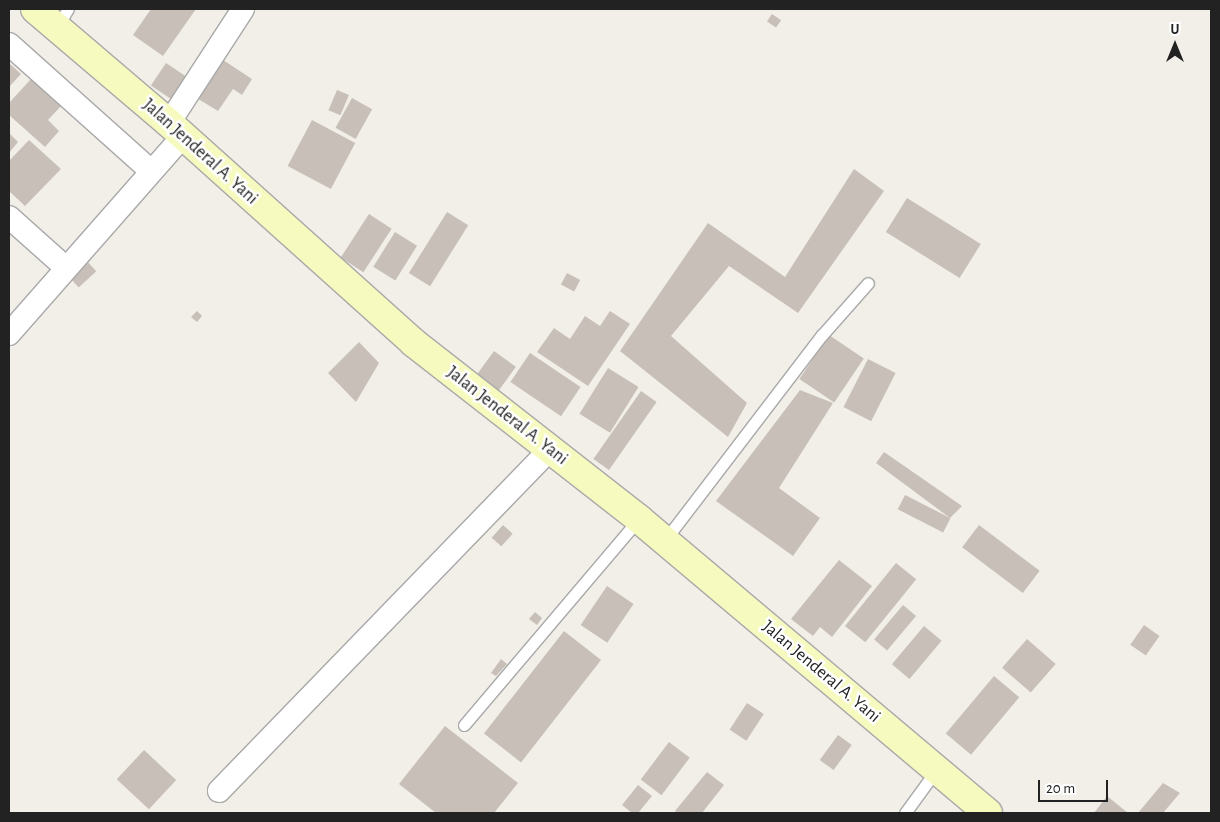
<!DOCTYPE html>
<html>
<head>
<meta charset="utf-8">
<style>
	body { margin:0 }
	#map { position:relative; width:1220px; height:822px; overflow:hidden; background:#f2efe9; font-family:"Alegreya Sans",sans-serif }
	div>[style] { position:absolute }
	.building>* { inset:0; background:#c7bfb8; transform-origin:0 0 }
	.roads { filter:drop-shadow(1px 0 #a9a9a9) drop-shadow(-1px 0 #a9a9a9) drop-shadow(0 1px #a9a9a9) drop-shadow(0 -1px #a9a9a9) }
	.lane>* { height:11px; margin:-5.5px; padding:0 5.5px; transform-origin:5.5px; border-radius:5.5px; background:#fff }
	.street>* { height:22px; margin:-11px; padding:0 11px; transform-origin:11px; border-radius:11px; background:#fff }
	.secondary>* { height:28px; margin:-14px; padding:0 14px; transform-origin:14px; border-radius:14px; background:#f7fabf }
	span { translate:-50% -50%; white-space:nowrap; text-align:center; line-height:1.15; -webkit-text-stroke:5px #fff; paint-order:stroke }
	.street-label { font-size:18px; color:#222 }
	.frame { position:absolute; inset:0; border:10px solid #222; pointer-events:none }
	.north { position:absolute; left:1150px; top:20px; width:50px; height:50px; -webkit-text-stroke:4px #fff; paint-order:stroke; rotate:0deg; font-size:14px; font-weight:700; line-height:20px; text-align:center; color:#222 }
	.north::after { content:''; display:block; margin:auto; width:18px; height:22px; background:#222; clip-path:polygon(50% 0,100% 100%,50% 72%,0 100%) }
	.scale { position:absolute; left:1038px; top:780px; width:70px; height:22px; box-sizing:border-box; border:2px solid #222; border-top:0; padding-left:6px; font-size:15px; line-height:18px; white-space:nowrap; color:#222; -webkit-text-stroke:4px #fff; paint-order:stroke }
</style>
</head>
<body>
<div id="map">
	<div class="building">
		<div style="clip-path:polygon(151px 9px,196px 9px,163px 56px,133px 35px)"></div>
		<div style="left:772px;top:14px;width:11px;height:9px;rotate:34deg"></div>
		<div style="clip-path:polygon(220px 58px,252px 79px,242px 95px,233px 89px,218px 111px,195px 97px)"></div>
		<div style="clip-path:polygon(9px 63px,21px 74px,9px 87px)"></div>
		<div style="left:166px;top:63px;width:27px;height:27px;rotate:34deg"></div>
		<div style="clip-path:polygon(31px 79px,61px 106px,48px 120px,59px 131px,45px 147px,9px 115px,9px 103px)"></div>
		<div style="left:337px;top:90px;width:13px;height:22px;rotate:23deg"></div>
		<div style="left:352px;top:98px;width:23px;height:34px;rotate:29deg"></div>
		<div style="left:312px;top:120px;width:49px;height:52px;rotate:28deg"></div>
		<div style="clip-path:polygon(9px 133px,18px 142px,9px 153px)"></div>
		<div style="clip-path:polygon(29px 140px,61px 169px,25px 206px,9px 191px,9px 161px)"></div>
		<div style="clip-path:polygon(854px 169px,884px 191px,798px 313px,729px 266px,671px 336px,747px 403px,728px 437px,620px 351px,708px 223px,785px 277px)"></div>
		<div style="left:907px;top:198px;width:87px;height:40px;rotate:32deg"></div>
		<div style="left:447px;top:212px;width:25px;height:72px;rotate:32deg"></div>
		<div style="left:369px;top:214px;width:27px;height:52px;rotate:33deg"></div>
		<div style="left:395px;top:232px;width:26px;height:41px;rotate:32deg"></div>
		<div style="left:84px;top:258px;width:18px;height:24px;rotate:47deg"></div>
		<div style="left:567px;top:273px;width:15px;height:13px;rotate:28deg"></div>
		<div style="clip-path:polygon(197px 311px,202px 316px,197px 322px,191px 317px)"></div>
		<div style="clip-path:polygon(610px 311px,630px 324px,588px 386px,537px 352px,554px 328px,570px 339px,585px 316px,600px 326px)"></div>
		<div style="left:829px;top:335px;width:42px;height:53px;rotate:34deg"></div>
		<div style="clip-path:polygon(359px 342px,379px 363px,356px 402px,328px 373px)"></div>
		<div style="left:494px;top:351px;width:27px;height:34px;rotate:36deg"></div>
		<div style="left:530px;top:353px;width:61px;height:35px;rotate:34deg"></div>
		<div style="left:868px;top:359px;width:31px;height:54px;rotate:27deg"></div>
		<div style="left:608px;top:368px;width:36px;height:54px;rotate:32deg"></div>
		<div style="clip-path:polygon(800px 390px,833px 403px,779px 488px,820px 518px,793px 556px,716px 501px)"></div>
		<div style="left:641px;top:391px;width:19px;height:83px;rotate:35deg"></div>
		<div style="clip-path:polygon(884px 452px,962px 506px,950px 518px,876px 463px)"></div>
		<div style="left:905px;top:495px;width:51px;height:16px;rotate:27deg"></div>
		<div style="left:503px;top:525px;width:13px;height:17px;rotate:42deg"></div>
		<div style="left:979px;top:525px;width:76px;height:28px;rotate:37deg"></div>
		<div style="clip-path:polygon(839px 560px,872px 586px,832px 637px,820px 627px,813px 636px,791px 619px)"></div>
		<div style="left:896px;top:563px;width:26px;height:81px;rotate:39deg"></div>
		<div style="left:607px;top:586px;width:32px;height:47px;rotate:34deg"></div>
		<div style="left:903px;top:605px;width:17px;height:45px;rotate:40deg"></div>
		<div style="clip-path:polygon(535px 612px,542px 618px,537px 625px,529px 619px)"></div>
		<div style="left:1144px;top:625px;width:19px;height:24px;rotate:35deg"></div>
		<div style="left:924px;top:626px;width:23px;height:50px;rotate:40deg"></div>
		<div style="left:564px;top:631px;width:47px;height:130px;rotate:38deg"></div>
		<div style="left:1027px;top:639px;width:38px;height:38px;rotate:41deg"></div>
		<div style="clip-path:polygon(501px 659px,507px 664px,496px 676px,491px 673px)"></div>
		<div style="left:994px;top:676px;width:33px;height:75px;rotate:40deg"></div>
		<div style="left:747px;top:703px;width:20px;height:32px;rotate:33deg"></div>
		<div style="clip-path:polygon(445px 726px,518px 783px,494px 813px,436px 813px,399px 784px)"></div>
		<div style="left:838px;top:735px;width:17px;height:31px;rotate:36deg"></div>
		<div style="left:669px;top:742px;width:26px;height:47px;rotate:37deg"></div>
		<div style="left:144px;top:750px;width:44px;height:40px;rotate:43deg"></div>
		<div style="clip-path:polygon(707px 772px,724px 785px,702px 813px,678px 813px,675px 811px)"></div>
		<div style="clip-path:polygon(1163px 783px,1180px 793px,1163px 813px,1138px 813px)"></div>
		<div style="clip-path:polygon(638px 785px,652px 796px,638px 813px,632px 813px,622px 805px)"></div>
		<div style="clip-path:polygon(1107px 796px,1128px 813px,1094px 813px)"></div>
	</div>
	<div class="roads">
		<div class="lane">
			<div style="left:57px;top:27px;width:21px;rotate:-59deg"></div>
			<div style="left:665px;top:540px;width:258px;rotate:-52.6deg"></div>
			<div style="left:822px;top:335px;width:69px;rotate:-48.5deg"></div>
			<div style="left:464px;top:725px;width:270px;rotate:-49.7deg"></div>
			<div style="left:905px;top:813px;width:54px;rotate:-54deg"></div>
		</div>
		<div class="street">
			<div style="left:9px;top:44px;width:189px;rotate:41.8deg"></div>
			<div style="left:169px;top:123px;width:136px;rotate:-57deg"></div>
			<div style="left:9px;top:217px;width:76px;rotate:41.8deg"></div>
			<div style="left:9px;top:334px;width:264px;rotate:-48.7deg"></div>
			<div style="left:219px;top:791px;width:477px;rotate:-45.9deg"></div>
		</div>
		<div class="secondary">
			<div style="left:35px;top:9px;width:176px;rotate:40.4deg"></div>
			<div style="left:169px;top:123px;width:329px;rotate:41.9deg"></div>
			<div style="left:414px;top:343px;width:286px;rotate:38deg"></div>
			<div style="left:639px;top:519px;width:456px;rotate:40.1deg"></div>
		</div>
	</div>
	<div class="street-label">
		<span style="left:200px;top:152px;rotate:42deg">Jalan Jenderal A. Yani</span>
		<span style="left:507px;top:416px;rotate:38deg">Jalan Jenderal A. Yani</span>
		<span style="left:821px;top:672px;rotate:40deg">Jalan Jenderal A. Yani</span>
	</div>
	<div class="frame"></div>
	<div class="north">U</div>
	<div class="scale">20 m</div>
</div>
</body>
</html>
